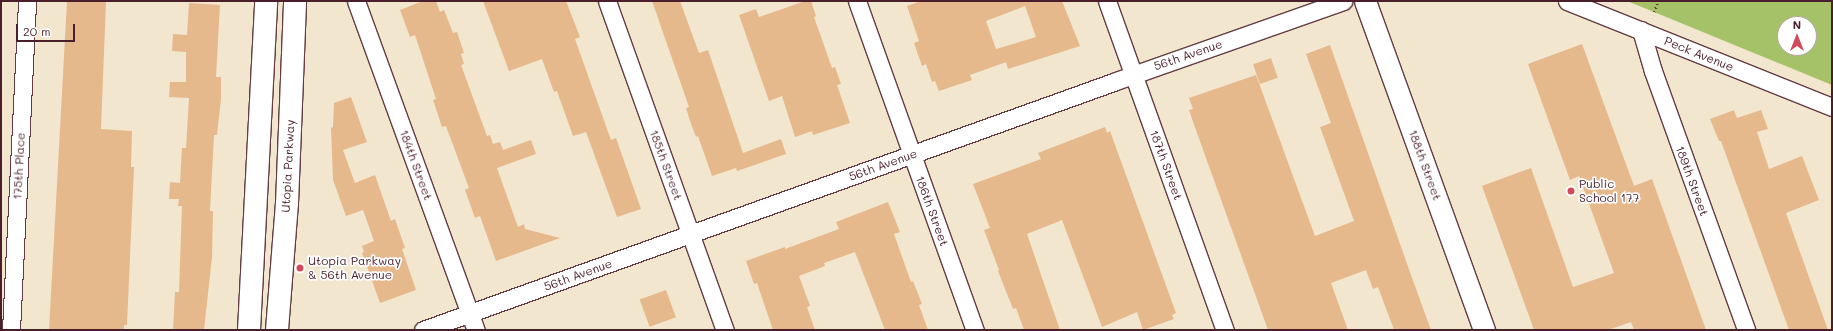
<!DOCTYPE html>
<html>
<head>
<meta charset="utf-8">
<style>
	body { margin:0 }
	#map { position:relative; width:1833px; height:331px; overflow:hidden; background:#f2e6ce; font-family:Mali,sans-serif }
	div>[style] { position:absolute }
	.green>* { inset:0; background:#a6c269 }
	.building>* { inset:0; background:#e6b98d; transform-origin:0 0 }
	.path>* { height:2.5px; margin-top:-1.25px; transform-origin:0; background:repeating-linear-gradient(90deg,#633d43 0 1px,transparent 0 4px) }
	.roads { filter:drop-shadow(1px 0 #633d43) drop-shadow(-1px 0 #633d43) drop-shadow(0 1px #633d43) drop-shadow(0 -1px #633d43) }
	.minor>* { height:17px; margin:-8.5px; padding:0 8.5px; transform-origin:8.5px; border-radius:8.5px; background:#fff }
	.tertiary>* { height:21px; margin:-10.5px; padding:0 10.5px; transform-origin:10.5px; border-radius:10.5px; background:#fff }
	.secondary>* { height:22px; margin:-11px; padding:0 11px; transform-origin:11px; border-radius:11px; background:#fff }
	.dots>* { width:11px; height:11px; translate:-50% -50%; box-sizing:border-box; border:2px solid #fff; border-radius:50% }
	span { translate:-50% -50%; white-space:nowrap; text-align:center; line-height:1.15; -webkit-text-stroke:3.5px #fff; paint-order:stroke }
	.street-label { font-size:12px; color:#4a1f2b }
	.poi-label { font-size:12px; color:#4a1f2b }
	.left { translate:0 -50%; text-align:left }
	.frame { position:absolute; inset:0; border:2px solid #4a1f2b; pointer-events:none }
	.north { position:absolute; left:1777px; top:16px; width:40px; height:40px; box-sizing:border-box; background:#fff; border:1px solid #b7a5aa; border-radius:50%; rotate:0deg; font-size:11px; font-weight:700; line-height:16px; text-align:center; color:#4a1f2b }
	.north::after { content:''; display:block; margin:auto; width:14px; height:18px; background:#d1495b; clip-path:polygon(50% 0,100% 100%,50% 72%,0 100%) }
	.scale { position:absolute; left:16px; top:24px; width:59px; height:18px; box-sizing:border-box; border:2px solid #4a1f2b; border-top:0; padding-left:5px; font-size:12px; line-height:14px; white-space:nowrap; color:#4a1f2b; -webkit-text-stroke:3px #fff; paint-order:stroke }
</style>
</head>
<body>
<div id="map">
	<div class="green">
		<div style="clip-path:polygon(evenodd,1627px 1px,1832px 1px,1832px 85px,1654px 12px,1627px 1px,1785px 24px,1809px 24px,1809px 48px,1785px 48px,1785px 24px)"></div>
	</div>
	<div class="building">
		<div style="clip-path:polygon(67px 1px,106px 2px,101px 129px,132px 131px,131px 167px,134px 167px,127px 325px,124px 325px,124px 330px,49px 330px)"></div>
		<div style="clip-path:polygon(423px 1px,436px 1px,440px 12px,444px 10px,453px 33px,457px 32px,464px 53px,461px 54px,464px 64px,461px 65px,487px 136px,490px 135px,493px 144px,500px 142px,503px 150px,531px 140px,536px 154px,497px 168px,518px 227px,524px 224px,525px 229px,560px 238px,496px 261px,480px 216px,475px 218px,465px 190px,469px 188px,446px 126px,442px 127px,433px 100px,436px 99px,415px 35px,410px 37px,400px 10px)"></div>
		<div style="clip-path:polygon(483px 1px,566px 1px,580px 37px,575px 39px,611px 140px,616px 138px,641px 209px,617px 217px,586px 132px,573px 136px,557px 91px,554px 92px,542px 59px,509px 71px)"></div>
		<div style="clip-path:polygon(652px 1px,680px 1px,699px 53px,708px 50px,743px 153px,781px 139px,786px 154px,737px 171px,736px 168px,712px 176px,698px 136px,696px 137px,690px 121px,686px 108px,689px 107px)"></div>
		<div style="clip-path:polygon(805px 1px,811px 1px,816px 16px,814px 17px,832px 68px,835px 67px,841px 84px,837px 85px,850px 123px,813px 135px,812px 131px,795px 137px,782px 96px,769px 101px,739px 15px,756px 9px,759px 17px)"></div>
		<div style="clip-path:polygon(evenodd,921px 1px,1062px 1px,1080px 46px,1008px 69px,1006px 62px,970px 75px,972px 80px,939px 91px,935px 81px,932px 82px,926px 64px,922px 66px,914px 43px,919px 41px,907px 6px,921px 1px,1025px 6px,1036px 37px,996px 49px,986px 21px,1025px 6px)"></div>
		<div style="clip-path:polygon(189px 3px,220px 5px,216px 77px,221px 77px,221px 99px,217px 135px,214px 135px,210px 211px,213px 211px,212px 257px,204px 330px,173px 330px,175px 292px,179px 292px,182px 206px,178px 206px,179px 199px,169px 199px,170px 182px,180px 183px,182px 148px,186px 148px,189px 98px,169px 97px,170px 82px,186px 82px,186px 52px,172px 51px,173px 34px,187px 35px)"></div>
		<div style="clip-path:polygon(1582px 44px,1634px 186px,1652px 179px,1706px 330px,1634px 330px,1631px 322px,1608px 330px,1534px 330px,1482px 186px,1531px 168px,1573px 287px,1614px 273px,1579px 176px,1570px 180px,1528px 64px)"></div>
		<div style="clip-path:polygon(1330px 45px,1411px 275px,1431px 330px,1394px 330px,1378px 287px,1373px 289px,1366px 270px,1331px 283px,1348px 330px,1268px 330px,1197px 133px,1189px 110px,1193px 109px,1189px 98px,1256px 75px,1315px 236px,1354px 221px,1320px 127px,1331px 123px,1306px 54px)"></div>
		<div style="left:1271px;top:58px;width:21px;height:19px;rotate:71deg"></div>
		<div style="clip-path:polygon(351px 97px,367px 142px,343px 150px,355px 183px,375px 175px,391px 221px,395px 219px,405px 248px,402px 249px,416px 290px,380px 303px,362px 253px,364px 252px,362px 246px,374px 241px,363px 210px,346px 216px,333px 180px,331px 128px,333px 127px,334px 103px)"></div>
		<div style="clip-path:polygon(1734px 110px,1737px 118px,1761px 110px,1768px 129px,1757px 132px,1769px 169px,1802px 156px,1819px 200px,1786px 213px,1828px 330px,1789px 330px,1721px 141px,1719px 141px,1710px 119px)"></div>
		<div style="clip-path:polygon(1105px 127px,1107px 133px,1110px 131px,1176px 313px,1172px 315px,1174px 319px,1143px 330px,1137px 312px,1102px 327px,1062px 220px,1027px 234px,1060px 330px,1024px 330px,1016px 308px,1013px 309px,998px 271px,999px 270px,984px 230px,990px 228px,973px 184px,1041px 159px,1038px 153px)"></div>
		<div style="clip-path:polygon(888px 202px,900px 232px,894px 234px,911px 282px,913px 281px,922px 304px,919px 305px,928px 330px,885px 330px,855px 252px,824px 263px,825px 266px,799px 276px,810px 306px,807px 307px,815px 330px,773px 330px,757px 283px,754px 284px,746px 261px,785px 247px,785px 249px,839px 229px,836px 222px)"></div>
		<div style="left:666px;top:290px;width:29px;height:28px;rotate:70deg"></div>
	</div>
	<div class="path">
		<div style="left:1654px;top:12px;width:12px;rotate:-70deg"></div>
	</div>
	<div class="roads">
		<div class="minor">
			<div style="left:356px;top:1px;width:350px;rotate:70deg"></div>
			<div style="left:607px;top:1px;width:350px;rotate:70.3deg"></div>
			<div style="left:857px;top:1px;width:350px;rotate:70.3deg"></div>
			<div style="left:1107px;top:1px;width:350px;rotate:70.3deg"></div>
			<div style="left:1567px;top:1px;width:285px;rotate:21.8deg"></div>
			<div style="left:1641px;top:30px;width:43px;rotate:73.7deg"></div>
			<div style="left:1653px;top:71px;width:275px;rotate:70.2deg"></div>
			<div style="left:11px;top:330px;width:329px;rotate:-87.2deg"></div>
			<div style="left:423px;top:330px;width:736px;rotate:-19.76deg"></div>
			<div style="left:1116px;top:81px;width:241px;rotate:-19.4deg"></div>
		</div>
		<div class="tertiary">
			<div style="left:1365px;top:1px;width:350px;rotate:70.1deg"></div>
		</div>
		<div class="secondary">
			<div style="left:249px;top:330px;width:329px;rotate:-87deg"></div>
			<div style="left:277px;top:330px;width:127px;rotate:-85.5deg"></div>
			<div style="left:287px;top:203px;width:202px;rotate:-87.7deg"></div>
		</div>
	</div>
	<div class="dots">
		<div style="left:1571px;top:191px;background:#d1495b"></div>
		<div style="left:300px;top:268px;background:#d1495b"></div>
	</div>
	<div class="street-label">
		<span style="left:1699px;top:54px;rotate:22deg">Peck Avenue</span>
		<span style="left:1188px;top:55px;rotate:-19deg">56th Avenue</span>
		<span style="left:416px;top:165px;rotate:70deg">184th Street</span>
		<span style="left:666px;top:165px;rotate:70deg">185th Street</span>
		<span style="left:883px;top:165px;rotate:-20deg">56th Avenue</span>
		<span style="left:1166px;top:165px;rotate:70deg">187th Street</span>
		<span style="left:1425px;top:165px;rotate:70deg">188th Street</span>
		<span style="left:19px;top:166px;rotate:-87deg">175th Place</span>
		<span style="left:288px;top:166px;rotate:-87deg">Utopia Parkway</span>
		<span style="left:1692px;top:181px;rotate:70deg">189th Street</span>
		<span style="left:932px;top:211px;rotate:70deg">186th Street</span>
		<span style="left:578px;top:275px;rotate:-20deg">56th Avenue</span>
	</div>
	<div class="poi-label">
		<span class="left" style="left:1579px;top:191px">Public<br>School 177</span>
		<span class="left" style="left:308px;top:268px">Utopia Parkway<br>&amp; 56th Avenue</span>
	</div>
	<div class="frame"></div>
	<div class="north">N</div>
	<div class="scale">20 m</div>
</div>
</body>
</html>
